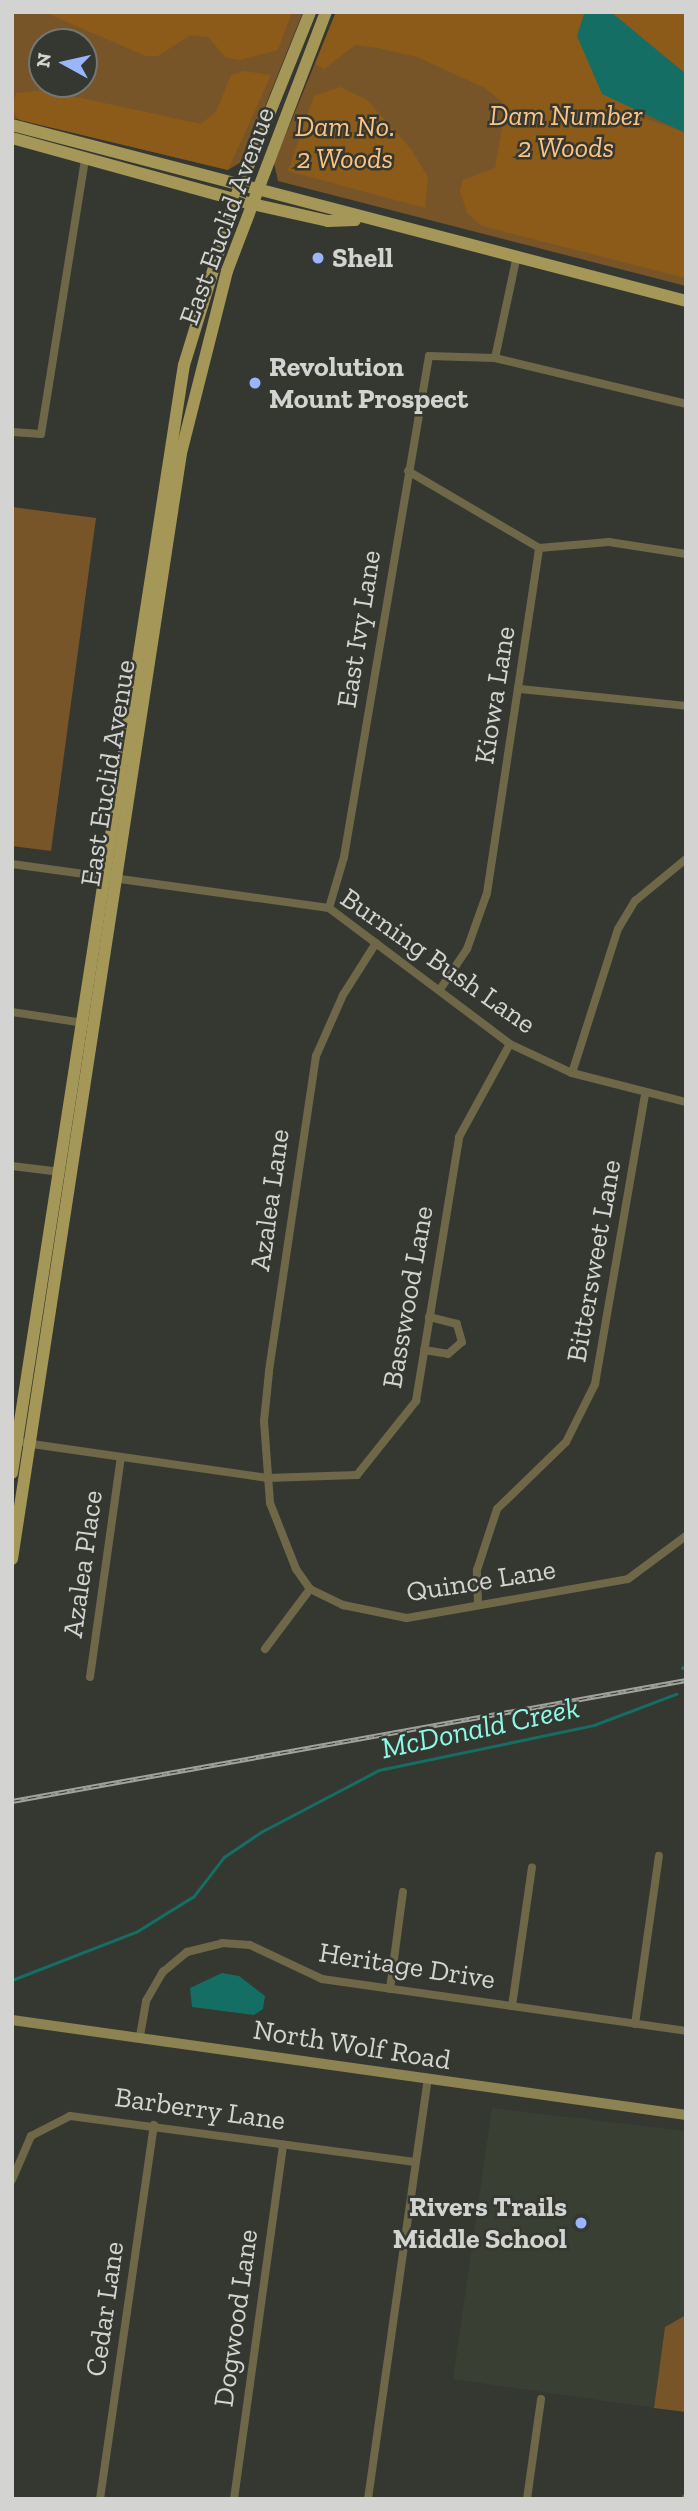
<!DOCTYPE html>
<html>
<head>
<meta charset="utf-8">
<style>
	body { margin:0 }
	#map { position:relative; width:698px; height:2511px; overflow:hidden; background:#353731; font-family:"Zilla Slab",serif }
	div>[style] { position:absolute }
	.built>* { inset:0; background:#3a3f33 }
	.green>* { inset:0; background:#785529 }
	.forest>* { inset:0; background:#8c5b19 }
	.water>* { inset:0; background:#156e63 }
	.stream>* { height:2.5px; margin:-1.25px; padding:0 1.25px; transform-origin:1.25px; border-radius:1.25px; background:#156e63 }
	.minor>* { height:8px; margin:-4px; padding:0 4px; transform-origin:4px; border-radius:4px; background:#6e6849 }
	.secondary>* { height:10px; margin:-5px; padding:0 5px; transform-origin:5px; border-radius:5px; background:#8d8252 }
	.primary>* { height:12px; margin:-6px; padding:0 6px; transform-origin:6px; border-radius:6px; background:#a49757 }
	.rail>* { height:5px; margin-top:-2.5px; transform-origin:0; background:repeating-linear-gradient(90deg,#353731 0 8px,#a1a29e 0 16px); box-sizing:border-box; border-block:2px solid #a1a29e }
	.dots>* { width:19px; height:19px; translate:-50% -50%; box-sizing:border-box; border:4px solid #353731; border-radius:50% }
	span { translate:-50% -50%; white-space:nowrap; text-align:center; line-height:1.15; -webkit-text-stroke:5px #353731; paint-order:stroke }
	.park-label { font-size:28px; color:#fcc382; font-style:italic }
	.street-label { font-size:28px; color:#d3d4d1 }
	.poi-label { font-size:28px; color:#d3d4d1; font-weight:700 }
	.left { translate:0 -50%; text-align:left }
	.right { translate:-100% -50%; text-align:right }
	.water-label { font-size:30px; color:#8dfae8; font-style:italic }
	.frame { position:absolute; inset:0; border:14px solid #d3d4d1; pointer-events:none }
	.north { position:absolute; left:28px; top:28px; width:70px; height:70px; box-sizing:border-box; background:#353731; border:2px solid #747671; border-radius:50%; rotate:278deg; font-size:19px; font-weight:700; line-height:28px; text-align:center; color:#d3d4d1 }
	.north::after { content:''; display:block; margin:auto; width:24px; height:32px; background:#98b5fd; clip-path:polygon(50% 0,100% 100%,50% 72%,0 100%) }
</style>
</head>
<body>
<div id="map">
	<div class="built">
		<div style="clip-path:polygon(492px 2108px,686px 2131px,686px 2315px,665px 2327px,654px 2408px,453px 2379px)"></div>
	</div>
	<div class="green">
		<div style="clip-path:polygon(evenodd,12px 12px,303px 12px,243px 161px,228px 170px,12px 118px,12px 12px,42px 42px,84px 42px,84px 84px,42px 84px,42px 42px)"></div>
		<div style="clip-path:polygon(336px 12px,686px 12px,686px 286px,278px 181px,274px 163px)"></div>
		<div style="clip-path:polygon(12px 507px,96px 518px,51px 851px,12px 846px)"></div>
		<div style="clip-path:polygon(686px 2315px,686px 2412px,654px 2408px,665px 2327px)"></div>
	</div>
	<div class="forest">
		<div style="clip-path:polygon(44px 12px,292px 12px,278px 50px,239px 60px,225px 57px,208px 37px,190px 35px,158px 56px,146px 56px)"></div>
		<div style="clip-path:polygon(336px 12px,589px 12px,584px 14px,647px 119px,686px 133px,686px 278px,482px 226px,467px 213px,460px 191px,463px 180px,495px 168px,506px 105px,485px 88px,417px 57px,377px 48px,355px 45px,324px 69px,315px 64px)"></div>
		<div style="clip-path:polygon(611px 12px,686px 12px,686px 74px,683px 73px)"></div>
		<div style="clip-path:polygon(244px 71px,271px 75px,228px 170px,20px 120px,12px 109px,16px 93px,44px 90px,201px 124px,216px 112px,231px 75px)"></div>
		<div style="clip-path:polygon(340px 87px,367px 100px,411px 149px,428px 177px,425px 208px,288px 171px,314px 96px)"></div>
	</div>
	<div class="water">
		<div style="clip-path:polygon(611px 12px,686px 74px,686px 133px,602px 94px,577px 36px,584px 14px)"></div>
		<div style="clip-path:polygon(222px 1973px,239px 1976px,265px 1996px,263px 2009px,254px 2015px,192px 2007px,190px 1988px)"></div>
	</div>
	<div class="stream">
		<div style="left:682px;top:1668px;width:5px;rotate:-37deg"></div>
		<div style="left:12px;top:1980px;width:133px;rotate:-21.2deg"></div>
		<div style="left:136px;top:1932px;width:68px;rotate:-31.8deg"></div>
		<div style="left:194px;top:1896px;width:49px;rotate:-52.4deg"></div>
		<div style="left:224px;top:1857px;width:45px;rotate:-34deg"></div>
		<div style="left:261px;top:1832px;width:133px;rotate:-27.7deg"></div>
		<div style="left:379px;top:1770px;width:220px;rotate:-11.8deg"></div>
		<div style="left:594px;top:1725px;width:88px;rotate:-20.7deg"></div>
	</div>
	<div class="minor">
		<div style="left:495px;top:358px;width:100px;rotate:-77.9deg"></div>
		<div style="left:12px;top:432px;width:29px;rotate:4deg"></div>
		<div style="left:41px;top:434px;width:279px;rotate:-80.9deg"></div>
		<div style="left:408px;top:471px;width:152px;rotate:30.4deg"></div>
		<div style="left:539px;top:548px;width:70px;rotate:-4.9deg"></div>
		<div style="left:609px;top:542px;width:78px;rotate:8.9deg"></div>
		<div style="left:520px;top:689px;width:167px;rotate:5.8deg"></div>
		<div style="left:12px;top:864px;width:320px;rotate:7.9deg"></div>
		<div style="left:329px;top:908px;width:226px;rotate:36.9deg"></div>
		<div style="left:510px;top:1044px;width:68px;rotate:25.1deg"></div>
		<div style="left:572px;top:1073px;width:118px;rotate:14.3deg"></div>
		<div style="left:329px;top:908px;width:53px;rotate:-73.6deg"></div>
		<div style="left:344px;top:857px;width:508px;rotate:-80.37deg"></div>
		<div style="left:429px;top:356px;width:66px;rotate:1.7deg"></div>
		<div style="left:495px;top:358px;width:196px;rotate:13.5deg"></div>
		<div style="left:376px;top:943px;width:62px;rotate:122.4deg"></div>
		<div style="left:343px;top:995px;width:67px;rotate:113.9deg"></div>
		<div style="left:316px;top:1056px;width:319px;rotate:98.5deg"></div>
		<div style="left:269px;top:1372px;width:49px;rotate:95.8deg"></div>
		<div style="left:264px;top:1421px;width:82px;rotate:85.8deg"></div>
		<div style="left:270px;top:1503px;width:71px;rotate:68.5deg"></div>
		<div style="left:296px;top:1569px;width:24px;rotate:55deg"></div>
		<div style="left:310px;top:1589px;width:37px;rotate:26deg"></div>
		<div style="left:343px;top:1605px;width:65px;rotate:11.5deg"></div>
		<div style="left:407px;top:1618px;width:224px;rotate:-10deg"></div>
		<div style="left:628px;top:1579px;width:72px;rotate:-36.6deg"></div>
		<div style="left:441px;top:988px;width:47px;rotate:-56.3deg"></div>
		<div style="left:467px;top:949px;width:59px;rotate:-70.3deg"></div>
		<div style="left:487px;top:893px;width:349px;rotate:-81.4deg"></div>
		<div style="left:12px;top:1012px;width:73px;rotate:8.7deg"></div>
		<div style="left:572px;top:1073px;width:151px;rotate:-72.3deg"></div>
		<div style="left:618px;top:929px;width:33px;rotate:-59deg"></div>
		<div style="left:635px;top:901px;width:66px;rotate:-39.5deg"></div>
		<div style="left:12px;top:1166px;width:49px;rotate:7deg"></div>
		<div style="left:424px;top:1350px;width:24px;rotate:9deg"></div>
		<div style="left:448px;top:1354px;width:18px;rotate:-41deg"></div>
		<div style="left:462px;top:1342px;width:19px;rotate:-106deg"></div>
		<div style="left:457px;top:1324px;width:29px;rotate:-166deg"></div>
		<div style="left:25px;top:1443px;width:245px;rotate:8.2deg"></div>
		<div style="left:267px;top:1478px;width:90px;rotate:-1.9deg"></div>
		<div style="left:357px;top:1475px;width:95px;rotate:-51.4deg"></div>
		<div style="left:416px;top:1401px;width:267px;rotate:-80.7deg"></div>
		<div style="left:459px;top:1137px;width:106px;rotate:-61.3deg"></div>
		<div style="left:478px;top:1604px;width:34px;rotate:-92deg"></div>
		<div style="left:477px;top:1570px;width:64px;rotate:-71.8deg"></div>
		<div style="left:497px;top:1509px;width:96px;rotate:-44.2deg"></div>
		<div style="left:566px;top:1442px;width:65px;rotate:-63.4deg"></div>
		<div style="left:595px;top:1384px;width:292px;rotate:-80.2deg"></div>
		<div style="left:265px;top:1649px;width:75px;rotate:-53.1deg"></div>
		<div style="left:90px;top:1677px;width:222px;rotate:-82deg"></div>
		<div style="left:390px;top:1989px;width:98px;rotate:-82.4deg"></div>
		<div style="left:512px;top:2006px;width:140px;rotate:-81.8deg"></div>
		<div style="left:635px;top:2024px;width:170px;rotate:-81.9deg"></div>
		<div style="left:140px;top:2036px;width:36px;rotate:-80deg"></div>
		<div style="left:146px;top:2001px;width:34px;rotate:-60deg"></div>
		<div style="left:163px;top:1972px;width:31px;rotate:-40deg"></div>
		<div style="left:187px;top:1952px;width:36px;rotate:-14deg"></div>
		<div style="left:222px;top:1943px;width:28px;rotate:4deg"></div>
		<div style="left:250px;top:1945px;width:80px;rotate:25.3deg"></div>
		<div style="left:322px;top:1979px;width:368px;rotate:8.1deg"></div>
		<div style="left:12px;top:2180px;width:48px;rotate:-66.6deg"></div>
		<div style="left:31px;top:2136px;width:44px;rotate:-27.1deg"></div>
		<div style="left:70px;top:2116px;width:348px;rotate:7.6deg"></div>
		<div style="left:100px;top:2499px;width:378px;rotate:-81.8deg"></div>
		<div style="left:234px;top:2499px;width:358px;rotate:-82.1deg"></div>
		<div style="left:368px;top:2499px;width:423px;rotate:-81.9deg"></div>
		<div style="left:527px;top:2499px;width:101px;rotate:-82deg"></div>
		<div style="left:686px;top:2499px;width:1px;rotate:-90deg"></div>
	</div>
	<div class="secondary">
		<div style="left:12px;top:2020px;width:681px;rotate:8.02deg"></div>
	</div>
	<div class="primary">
		<div style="left:12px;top:125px;width:697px;rotate:14.63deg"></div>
		<div style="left:12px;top:138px;width:249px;rotate:15.4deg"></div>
		<div style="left:252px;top:204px;width:78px;rotate:12.6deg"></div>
		<div style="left:328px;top:221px;width:27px;rotate:-2deg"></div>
		<div style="left:12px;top:1473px;width:1121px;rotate:-81.18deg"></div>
		<div style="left:184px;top:365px;width:174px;rotate:-72.9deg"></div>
		<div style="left:235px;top:199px;width:201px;rotate:-68.1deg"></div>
		<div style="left:12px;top:1559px;width:1119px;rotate:-81.31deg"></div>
		<div style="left:181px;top:453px;width:188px;rotate:-75.8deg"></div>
		<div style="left:227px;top:271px;width:277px;rotate:-69.1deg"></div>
	</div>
	<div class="rail">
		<div style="left:12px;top:1801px;width:685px;rotate:-10.18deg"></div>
	</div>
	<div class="dots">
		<div style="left:318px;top:258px;background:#98b5fd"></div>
		<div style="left:255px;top:383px;background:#98b5fd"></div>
		<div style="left:581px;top:2223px;background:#98b5fd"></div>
	</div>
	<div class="park-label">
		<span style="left:566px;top:132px">Dam Number<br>2 Woods</span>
		<span style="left:345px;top:143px">Dam No.<br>2 Woods</span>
	</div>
	<div class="street-label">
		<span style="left:227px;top:216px;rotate:-70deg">East Euclid Avenue</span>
		<span style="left:359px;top:629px;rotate:-81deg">East Ivy Lane</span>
		<span style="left:495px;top:695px;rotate:-81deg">Kiowa Lane</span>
		<span style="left:108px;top:773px;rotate:-81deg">East Euclid Avenue</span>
		<span style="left:438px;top:961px;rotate:35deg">Burning Bush Lane</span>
		<span style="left:270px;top:1200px;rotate:-82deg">Azalea Lane</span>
		<span style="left:594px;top:1261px;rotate:-80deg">Bittersweet Lane</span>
		<span style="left:408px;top:1297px;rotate:-80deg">Basswood Lane</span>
		<span style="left:83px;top:1564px;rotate:-82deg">Azalea Place</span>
		<span style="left:481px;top:1581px;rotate:-9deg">Quince Lane</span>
		<span style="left:407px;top:1966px;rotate:9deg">Heritage Drive</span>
		<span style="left:352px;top:2045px;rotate:9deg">North Wolf Road</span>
		<span style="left:200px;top:2109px;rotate:8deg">Barberry Lane</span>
		<span style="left:105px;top:2309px;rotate:-82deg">Cedar Lane</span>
		<span style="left:236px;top:2318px;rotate:-82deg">Dogwood Lane</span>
	</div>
	<div class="poi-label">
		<span class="left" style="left:332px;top:258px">Shell</span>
		<span class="left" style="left:269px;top:383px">Revolution<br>Mount Prospect</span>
		<span class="right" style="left:567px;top:2223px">Rivers Trails<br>Middle School</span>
	</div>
	<div class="water-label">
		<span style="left:480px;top:1728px;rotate:-12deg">McDonald Creek</span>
	</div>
	<div class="frame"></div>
	<div class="north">N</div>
</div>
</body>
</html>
